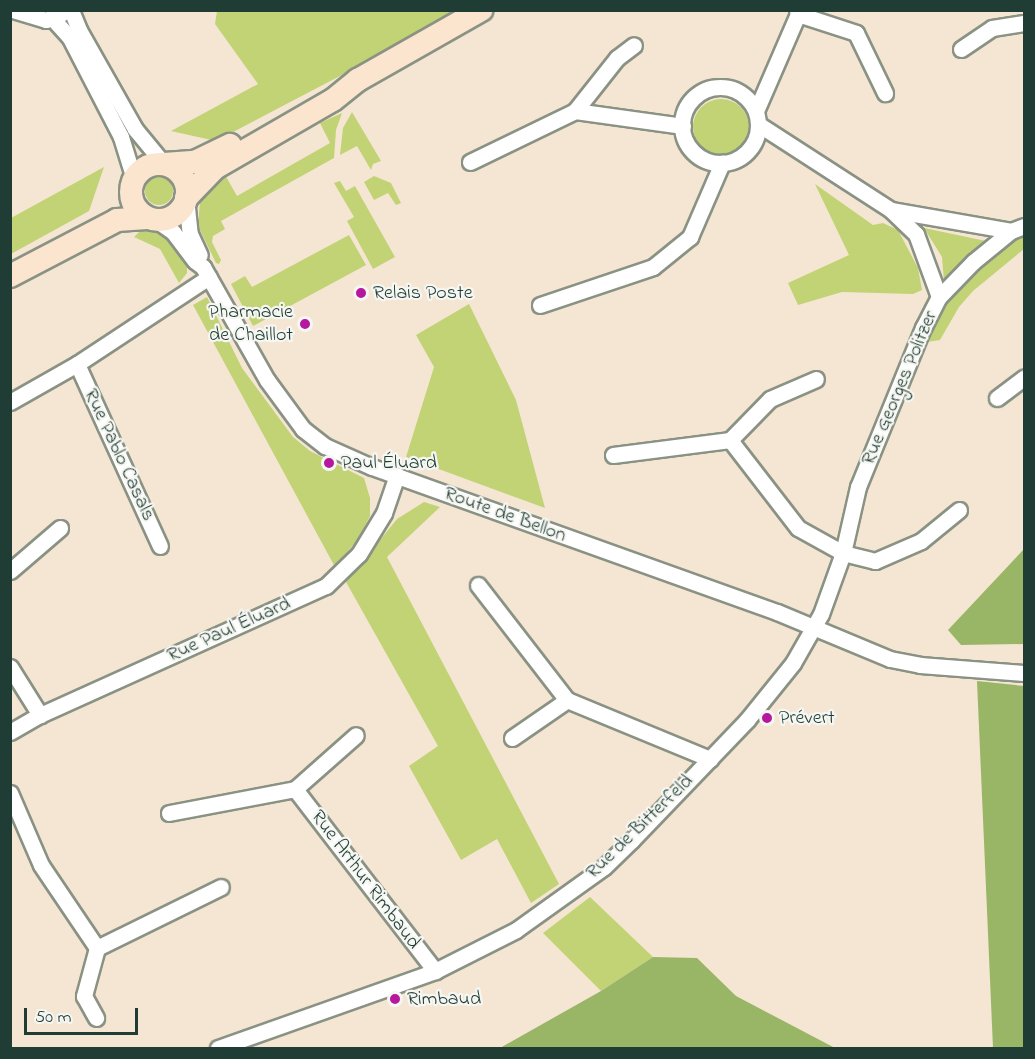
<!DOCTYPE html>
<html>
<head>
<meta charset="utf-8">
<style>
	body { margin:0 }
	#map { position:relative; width:1035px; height:1059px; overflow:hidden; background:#f4e6d3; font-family:"Indie Flower",sans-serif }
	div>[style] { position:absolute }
	.green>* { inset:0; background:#c2d375 }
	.round { border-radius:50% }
	.forest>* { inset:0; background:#99b566 }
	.roads { filter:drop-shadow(2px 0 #8a9284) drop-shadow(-2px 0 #8a9284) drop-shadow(0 2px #8a9284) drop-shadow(0 -2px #8a9284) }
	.minor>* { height:15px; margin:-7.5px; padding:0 7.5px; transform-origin:7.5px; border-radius:7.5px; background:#fff }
	.minor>.ring { margin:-7.5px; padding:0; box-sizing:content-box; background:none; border:15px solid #fff; border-radius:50% }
	.secondary>* { height:22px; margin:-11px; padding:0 11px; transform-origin:11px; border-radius:11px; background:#fce5cf }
	.secondary>.ring { margin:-11px; padding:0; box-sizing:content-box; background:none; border:22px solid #fce5cf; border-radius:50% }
	.dots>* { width:16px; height:16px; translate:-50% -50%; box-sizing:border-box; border:3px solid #f6f6f2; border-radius:50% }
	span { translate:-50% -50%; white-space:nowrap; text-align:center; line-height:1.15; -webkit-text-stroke:4.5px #f6f6f2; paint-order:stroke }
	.poi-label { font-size:20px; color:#1f3d34 }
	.left { translate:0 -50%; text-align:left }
	.right { translate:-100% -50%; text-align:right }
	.street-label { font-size:20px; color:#1f3d34 }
	.frame { position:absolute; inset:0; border:12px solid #1f3d34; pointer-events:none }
	.scale { position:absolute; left:24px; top:1008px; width:114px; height:27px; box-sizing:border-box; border:3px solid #1f3d34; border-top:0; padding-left:8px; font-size:18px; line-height:21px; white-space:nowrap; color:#1f3d34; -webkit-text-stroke:4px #f6f6f2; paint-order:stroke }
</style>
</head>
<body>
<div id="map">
	<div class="green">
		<div style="clip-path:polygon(217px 11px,464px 11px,216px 141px,171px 131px,258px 84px,215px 24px)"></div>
		<div class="round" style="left:693px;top:99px;width:56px;height:56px"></div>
		<div style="clip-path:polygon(352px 112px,381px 161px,373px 164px,371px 170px,357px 146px,340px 155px,343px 128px)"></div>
		<div style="clip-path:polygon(342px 113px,336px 130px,334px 158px,221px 221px,225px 229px,213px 236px,212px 242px,221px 260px,219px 264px,216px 263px,198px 226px,200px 201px,207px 188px,224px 173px,237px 196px,330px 143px,320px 123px)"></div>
		<div style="clip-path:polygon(104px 167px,89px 211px,11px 254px,11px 218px)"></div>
		<div style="clip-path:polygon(374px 176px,391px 183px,401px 203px,396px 205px,388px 193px,374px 200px,364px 182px)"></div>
		<div class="round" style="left:145px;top:177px;width:28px;height:28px"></div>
		<div style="clip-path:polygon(340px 181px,346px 191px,355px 186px,395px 257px,373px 269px,347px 221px,354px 217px,334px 183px)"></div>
		<div style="clip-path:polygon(815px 184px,873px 225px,883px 223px,898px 230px,918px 268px,922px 290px,913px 294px,842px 292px,798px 305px,788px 283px,849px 255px)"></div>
		<div style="clip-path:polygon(143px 228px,162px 234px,175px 245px,187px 265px,187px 273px,179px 283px,160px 249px,134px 237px)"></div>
		<div style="clip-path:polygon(924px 228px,986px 241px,944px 281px,942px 257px)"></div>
		<div style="clip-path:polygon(1024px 234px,1024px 249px,973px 291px,959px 307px,940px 340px,927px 342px,934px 321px,948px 297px,973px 272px,1014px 239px)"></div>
		<div style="clip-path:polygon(349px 235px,366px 265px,253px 326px,231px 284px,245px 276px,252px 287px)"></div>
		<div style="clip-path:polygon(207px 297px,242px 368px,293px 437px,310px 451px,364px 478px,370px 498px,370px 516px,359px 538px,335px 567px,193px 305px)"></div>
		<div style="clip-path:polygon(469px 304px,516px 400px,545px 508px,406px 457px,434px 367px,416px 335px)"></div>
		<div style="clip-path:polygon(424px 502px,440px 507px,387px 557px,559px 884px,531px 903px,497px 839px,461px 860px,409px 766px,438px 746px,346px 582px,397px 519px)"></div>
		<div style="clip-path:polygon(590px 897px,653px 957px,601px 991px,543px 933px)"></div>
	</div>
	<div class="forest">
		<div style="clip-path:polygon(1024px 549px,1024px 644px,961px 645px,948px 630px)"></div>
		<div style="clip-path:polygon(977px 681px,1024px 686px,1024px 1048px,993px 1048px)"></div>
		<div style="clip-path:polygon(653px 957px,697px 958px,736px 996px,835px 1048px,500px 1048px,601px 991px)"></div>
	</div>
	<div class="roads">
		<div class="minor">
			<div style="left:13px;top:10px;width:34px;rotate:17deg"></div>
			<div style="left:46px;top:20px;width:16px;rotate:-22deg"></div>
			<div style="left:71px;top:10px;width:22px;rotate:68deg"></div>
			<div style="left:79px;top:30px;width:114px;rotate:60.5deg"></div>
			<div style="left:135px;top:129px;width:45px;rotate:50.4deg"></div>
			<div style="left:798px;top:14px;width:61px;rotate:18.1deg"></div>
			<div style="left:856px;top:33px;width:67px;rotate:64.2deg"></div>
			<div style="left:53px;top:19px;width:25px;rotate:48deg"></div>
			<div style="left:70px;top:38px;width:111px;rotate:62.7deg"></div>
			<div style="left:121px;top:137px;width:44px;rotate:72.8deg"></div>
			<div style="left:961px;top:49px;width:37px;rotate:-34deg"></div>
			<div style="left:992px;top:28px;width:32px;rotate:-9deg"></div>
			<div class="ring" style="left:682px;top:87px;width:61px;height:61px"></div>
			<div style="left:575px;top:111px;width:68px;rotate:-51.6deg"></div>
			<div style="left:617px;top:58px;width:21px;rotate:-37deg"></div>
			<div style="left:756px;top:111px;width:106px;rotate:-66.6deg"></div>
			<div style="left:798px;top:14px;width:4px;rotate:-104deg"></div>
			<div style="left:758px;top:124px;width:158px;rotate:32.9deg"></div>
			<div style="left:891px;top:210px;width:35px;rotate:44deg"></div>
			<div style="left:916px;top:234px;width:67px;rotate:69.9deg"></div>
			<div style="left:470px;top:162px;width:117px;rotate:-25.9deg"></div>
			<div style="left:575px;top:111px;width:109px;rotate:7.9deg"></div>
			<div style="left:186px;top:198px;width:36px;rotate:84deg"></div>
			<div style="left:190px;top:234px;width:23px;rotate:65deg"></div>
			<div style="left:891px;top:210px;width:122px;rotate:9.9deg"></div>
			<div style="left:156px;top:220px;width:21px;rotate:35deg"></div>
			<div style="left:173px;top:232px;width:36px;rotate:53deg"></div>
			<div style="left:195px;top:261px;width:10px;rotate:37deg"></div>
			<div style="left:203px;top:267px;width:130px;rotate:60.5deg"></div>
			<div style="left:267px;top:380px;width:61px;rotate:53.7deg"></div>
			<div style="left:303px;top:429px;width:28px;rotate:38deg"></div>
			<div style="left:325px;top:446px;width:51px;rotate:24.1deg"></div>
			<div style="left:372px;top:467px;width:430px;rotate:19.7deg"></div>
			<div style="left:777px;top:612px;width:122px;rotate:22.6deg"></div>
			<div style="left:890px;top:659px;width:31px;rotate:11deg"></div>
			<div style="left:920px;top:665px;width:104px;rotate:4.4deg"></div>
			<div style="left:540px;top:305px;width:119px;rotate:-18.6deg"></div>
			<div style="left:653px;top:267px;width:48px;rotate:-39deg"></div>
			<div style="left:690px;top:237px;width:81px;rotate:-66.6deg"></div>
			<div style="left:77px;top:364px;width:200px;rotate:65.5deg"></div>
			<div style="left:997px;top:398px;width:34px;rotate:-37deg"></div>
			<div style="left:10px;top:402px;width:77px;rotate:-29.6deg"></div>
			<div style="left:77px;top:364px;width:158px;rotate:-33.4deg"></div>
			<div style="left:730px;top:440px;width:111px;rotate:52.3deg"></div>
			<div style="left:798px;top:528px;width:51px;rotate:29.1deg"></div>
			<div style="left:843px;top:553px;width:33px;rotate:14deg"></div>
			<div style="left:875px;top:561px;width:50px;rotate:-23.5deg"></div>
			<div style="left:921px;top:541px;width:49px;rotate:-39.2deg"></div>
			<div style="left:613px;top:455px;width:118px;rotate:-7.3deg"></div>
			<div style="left:730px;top:440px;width:57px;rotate:-45.7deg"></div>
			<div style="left:770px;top:399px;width:50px;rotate:-23.5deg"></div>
			<div style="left:10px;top:571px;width:66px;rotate:-40.7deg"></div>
			<div style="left:478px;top:585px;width:145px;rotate:52.3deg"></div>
			<div style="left:567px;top:700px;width:155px;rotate:22.4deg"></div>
			<div style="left:10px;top:667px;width:57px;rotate:58deg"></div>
			<div style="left:10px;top:732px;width:34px;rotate:-30deg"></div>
			<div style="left:40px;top:715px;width:314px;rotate:-24.3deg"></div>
			<div style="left:326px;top:586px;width:46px;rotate:-44.1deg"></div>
			<div style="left:359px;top:554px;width:48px;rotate:-58.6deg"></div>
			<div style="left:384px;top:513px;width:40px;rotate:-71.1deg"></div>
			<div style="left:512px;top:738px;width:67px;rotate:-34.6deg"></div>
			<div style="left:295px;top:789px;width:230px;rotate:52.4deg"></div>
			<div style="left:10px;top:793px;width:78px;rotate:66.7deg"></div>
			<div style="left:41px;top:865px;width:100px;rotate:56deg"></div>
			<div style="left:97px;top:948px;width:50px;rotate:105.2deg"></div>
			<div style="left:84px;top:996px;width:25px;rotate:61deg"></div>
			<div style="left:169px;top:813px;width:128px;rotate:-10.8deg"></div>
			<div style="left:295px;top:789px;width:81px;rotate:-41.5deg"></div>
			<div style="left:97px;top:948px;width:138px;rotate:-26.2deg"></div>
			<div style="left:218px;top:1048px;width:230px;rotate:-19.5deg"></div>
			<div style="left:435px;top:971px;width:91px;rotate:-26.8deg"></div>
			<div style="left:516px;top:930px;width:108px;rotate:-35.6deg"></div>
			<div style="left:604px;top:867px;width:39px;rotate:-44deg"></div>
			<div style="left:632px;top:840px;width:166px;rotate:-46.2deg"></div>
			<div style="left:747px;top:720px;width:73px;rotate:-51.1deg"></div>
			<div style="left:793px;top:663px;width:56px;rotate:-60.3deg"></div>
			<div style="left:821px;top:614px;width:65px;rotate:-70.2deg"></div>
			<div style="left:843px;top:553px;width:68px;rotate:-77.2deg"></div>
			<div style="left:858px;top:487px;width:172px;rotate:-67.8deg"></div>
			<div style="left:923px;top:328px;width:35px;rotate:-63deg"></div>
			<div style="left:939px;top:297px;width:49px;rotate:-45.8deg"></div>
			<div style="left:973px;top:262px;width:49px;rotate:-39.2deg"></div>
			<div style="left:1011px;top:231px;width:14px;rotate:-21deg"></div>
		</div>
		<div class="secondary">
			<div style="left:164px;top:164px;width:31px;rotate:-4deg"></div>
			<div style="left:195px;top:162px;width:39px;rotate:-26deg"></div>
			<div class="ring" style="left:131px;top:164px;width:34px;height:34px"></div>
			<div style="left:186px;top:198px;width:42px;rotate:-46deg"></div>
			<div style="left:215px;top:168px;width:136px;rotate:-30deg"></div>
			<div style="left:333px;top:100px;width:32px;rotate:-39deg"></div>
			<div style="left:358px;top:80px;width:142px;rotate:-29.6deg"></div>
			<div style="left:10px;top:276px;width:121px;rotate:-27.6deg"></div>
			<div style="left:117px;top:220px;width:30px;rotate:-4deg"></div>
		</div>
	</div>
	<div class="dots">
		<div style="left:361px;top:293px;background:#b5179e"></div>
		<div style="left:305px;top:324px;background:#b5179e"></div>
		<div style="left:329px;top:463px;background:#b5179e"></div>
		<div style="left:767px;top:718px;background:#b5179e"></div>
		<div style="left:395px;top:999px;background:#b5179e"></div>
	</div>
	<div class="poi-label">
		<span class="left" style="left:373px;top:293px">Relais Poste</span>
		<span class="right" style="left:293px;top:324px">Pharmacie<br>de Chaillot</span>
		<span class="left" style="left:341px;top:463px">Paul Éluard</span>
		<span class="left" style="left:779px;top:718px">Prévert</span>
		<span class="left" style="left:407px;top:999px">Rimbaud</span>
	</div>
	<div class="street-label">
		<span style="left:900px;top:388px;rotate:-67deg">Rue Georges Politzer</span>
		<span style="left:119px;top:455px;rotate:65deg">Rue Pablo Casals</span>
		<span style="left:505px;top:515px;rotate:20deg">Route de Bellon</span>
		<span style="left:229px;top:630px;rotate:-24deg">Rue Paul Éluard</span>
		<span style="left:640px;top:827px;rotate:-44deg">Rue de Bitterfeld</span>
		<span style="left:365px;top:880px;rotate:53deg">Rue Arthur Rimbaud</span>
	</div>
	<div class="frame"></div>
	<div class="scale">50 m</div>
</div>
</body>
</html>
